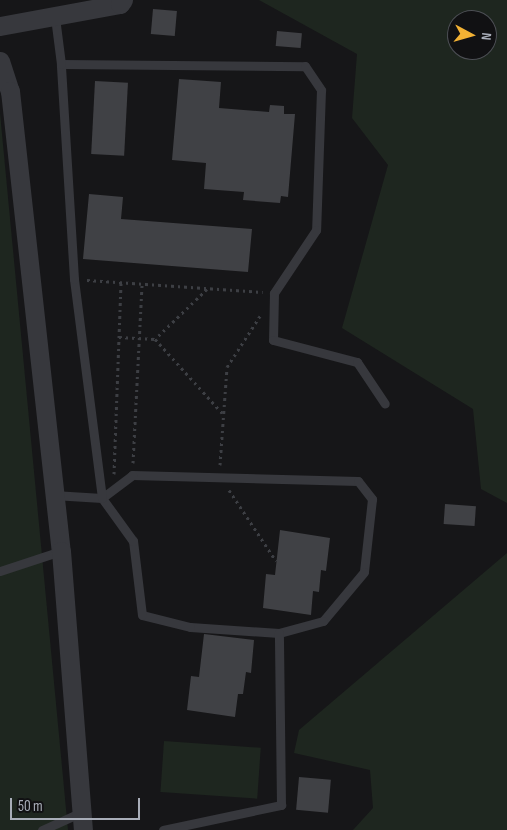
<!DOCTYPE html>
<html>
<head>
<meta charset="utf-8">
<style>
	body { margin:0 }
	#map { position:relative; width:507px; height:830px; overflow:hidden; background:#161618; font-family:"Sofia Sans Condensed",sans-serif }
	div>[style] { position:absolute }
	.green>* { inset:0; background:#1e261f; transform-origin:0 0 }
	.building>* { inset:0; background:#404145; transform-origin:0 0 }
	.path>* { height:3px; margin-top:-1.5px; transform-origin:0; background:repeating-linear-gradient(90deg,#3d3f44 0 2.5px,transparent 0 6.5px) }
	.lane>* { height:9px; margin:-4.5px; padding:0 4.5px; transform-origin:4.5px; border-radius:4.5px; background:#37383d }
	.street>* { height:19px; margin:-9.5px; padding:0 9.5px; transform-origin:9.5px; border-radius:9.5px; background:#37383d }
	span { translate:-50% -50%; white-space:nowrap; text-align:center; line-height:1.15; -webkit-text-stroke:4px #111113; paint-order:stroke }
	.north { position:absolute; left:447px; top:10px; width:50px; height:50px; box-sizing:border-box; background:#111113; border:1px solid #4d4f55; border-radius:50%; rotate:96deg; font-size:14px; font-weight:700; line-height:20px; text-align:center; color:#a8adb8 }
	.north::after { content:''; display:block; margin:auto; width:18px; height:22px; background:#f2b134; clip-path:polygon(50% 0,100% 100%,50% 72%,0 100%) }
	.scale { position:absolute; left:10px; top:798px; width:130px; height:22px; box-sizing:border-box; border:2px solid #a8adb8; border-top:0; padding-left:6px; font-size:15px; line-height:18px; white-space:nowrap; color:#a8adb8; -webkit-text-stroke:4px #111113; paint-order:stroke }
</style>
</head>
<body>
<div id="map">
	<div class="green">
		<div style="clip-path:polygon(evenodd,259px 0,507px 0,507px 503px,481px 489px,473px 409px,342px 328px,388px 165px,352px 118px,357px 54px,259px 0,457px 20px,487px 20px,487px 50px,457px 50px,457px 20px)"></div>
		<div style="clip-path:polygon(0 113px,68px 830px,0 830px)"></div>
		<div style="clip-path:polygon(507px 553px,507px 830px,353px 830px,373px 808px,370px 770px,294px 753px,299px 730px)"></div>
		<div style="left:164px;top:741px;width:97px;height:51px;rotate:4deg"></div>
	</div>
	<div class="building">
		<div style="left:153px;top:9px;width:24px;height:25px;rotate:5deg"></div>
		<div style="left:277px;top:31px;width:25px;height:15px;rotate:5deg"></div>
		<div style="clip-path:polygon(179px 79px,221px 82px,219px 108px,269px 112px,270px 105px,284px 106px,284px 114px,295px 114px,288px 197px,281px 196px,280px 203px,243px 200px,244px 192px,204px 189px,206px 163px,172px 160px)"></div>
		<div style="left:95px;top:81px;width:33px;height:73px;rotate:3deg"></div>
		<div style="clip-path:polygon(89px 194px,123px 197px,121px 219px,252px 229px,248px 272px,83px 259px)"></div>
		<div style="left:445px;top:504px;width:31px;height:20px;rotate:4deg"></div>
		<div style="clip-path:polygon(280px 530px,330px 538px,326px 571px,321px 570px,319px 592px,313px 591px,311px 615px,263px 608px,266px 574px,275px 575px)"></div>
		<div style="clip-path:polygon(204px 634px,254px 640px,251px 673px,246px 672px,243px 694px,238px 694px,235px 717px,187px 710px,191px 676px,199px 677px)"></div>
		<div style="left:299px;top:777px;width:32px;height:33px;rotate:5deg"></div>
	</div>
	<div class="path">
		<div style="left:87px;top:280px;width:176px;rotate:3.9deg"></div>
		<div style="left:207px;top:289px;width:72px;rotate:136.1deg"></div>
		<div style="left:155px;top:339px;width:101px;rotate:47.8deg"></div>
		<div style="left:119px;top:337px;width:36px;rotate:3deg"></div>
		<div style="left:133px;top:463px;width:179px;rotate:-87.1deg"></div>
		<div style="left:220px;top:465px;width:98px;rotate:-85.9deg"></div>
		<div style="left:227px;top:367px;width:61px;rotate:-57.1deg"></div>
		<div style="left:114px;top:474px;width:192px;rotate:-87.9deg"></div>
		<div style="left:229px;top:490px;width:85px;rotate:56.5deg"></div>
	</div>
	<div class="lane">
		<div style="left:61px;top:64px;width:244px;rotate:0.5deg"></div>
		<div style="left:305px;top:66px;width:29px;rotate:56deg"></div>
		<div style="left:321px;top:90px;width:140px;rotate:92deg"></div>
		<div style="left:316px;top:230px;width:76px;rotate:123.7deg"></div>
		<div style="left:274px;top:293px;width:47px;rotate:91.2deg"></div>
		<div style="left:273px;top:340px;width:87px;rotate:14.7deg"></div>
		<div style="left:357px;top:362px;width:50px;rotate:56.3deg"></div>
		<div style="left:132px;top:475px;width:226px;rotate:1.5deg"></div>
		<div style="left:358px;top:481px;width:23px;rotate:52deg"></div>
		<div style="left:372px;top:499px;width:73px;rotate:96.3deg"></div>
		<div style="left:364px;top:572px;width:64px;rotate:129.9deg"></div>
		<div style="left:323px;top:621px;width:46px;rotate:164.7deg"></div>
		<div style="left:279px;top:633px;width:89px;rotate:-176.1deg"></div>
		<div style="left:190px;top:627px;width:49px;rotate:-166deg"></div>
		<div style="left:142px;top:615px;width:75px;rotate:-96.9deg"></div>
		<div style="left:133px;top:541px;width:53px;rotate:-125.8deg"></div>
		<div style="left:102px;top:498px;width:38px;rotate:-37deg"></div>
		<div style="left:53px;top:495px;width:49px;rotate:3.5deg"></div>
		<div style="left:102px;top:498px;width:221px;rotate:-97.3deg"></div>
		<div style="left:74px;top:279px;width:215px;rotate:-93.5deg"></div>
		<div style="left:61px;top:64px;width:47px;rotate:-97.3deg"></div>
		<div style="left:0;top:571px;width:64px;rotate:-18.2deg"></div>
		<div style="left:42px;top:830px;width:44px;rotate:-24.2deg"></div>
		<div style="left:163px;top:830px;width:121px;rotate:-12deg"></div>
		<div style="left:281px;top:805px;width:172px;rotate:-90.7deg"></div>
	</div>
	<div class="street">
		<div style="left:0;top:26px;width:122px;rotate:-10.4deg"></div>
		<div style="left:120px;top:4px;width:5px;rotate:-53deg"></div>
		<div style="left:0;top:61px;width:32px;rotate:72deg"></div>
		<div style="left:10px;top:91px;width:463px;rotate:83.7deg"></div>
		<div style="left:61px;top:551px;width:280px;rotate:85.5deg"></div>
	</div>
	<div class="north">N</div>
	<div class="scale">50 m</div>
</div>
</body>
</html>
